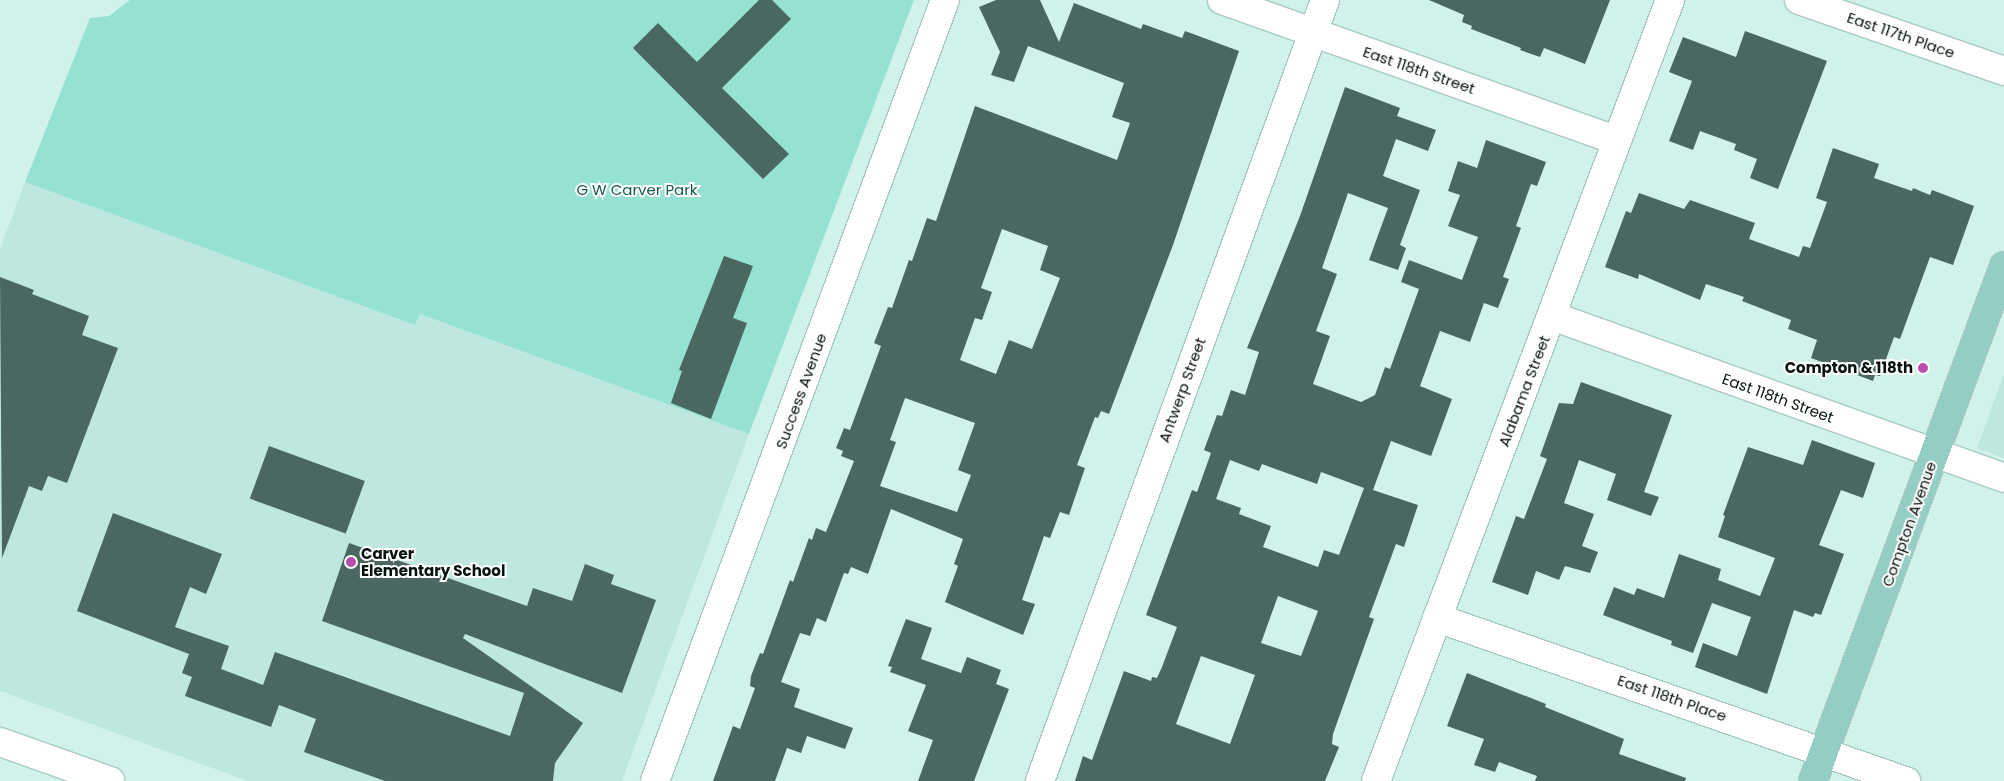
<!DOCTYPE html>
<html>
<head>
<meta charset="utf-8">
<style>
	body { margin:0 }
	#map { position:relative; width:2004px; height:781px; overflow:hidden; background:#d1f2eb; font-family:Poppins,sans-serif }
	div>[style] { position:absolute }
	.built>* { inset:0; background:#bee8df }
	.green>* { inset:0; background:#95e1d2 }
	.building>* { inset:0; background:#4a6761; transform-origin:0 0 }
	.roads { filter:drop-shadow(1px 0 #a8c9c1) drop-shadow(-1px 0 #a8c9c1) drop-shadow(0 1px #a8c9c1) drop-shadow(0 -1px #a8c9c1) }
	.minor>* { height:28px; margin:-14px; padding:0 14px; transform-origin:14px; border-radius:14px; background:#fff }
	.major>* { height:28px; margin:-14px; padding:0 14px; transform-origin:14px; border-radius:14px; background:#94cdc3 }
	.dots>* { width:14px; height:14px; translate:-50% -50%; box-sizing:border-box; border:2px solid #fff; border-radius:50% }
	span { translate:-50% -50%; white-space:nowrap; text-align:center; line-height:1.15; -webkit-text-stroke:4px #fff; paint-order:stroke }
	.street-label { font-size:15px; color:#06120f }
	.park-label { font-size:15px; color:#12594f }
	.poi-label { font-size:15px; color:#06120f; font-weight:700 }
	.right { translate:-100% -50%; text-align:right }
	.left { translate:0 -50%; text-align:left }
</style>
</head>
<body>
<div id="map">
	<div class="built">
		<div style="clip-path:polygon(25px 182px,415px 325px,420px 314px,749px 434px,622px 781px,248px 781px,0 691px,0 249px)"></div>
		<div style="clip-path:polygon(2004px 373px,2004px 458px,1977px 448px)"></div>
	</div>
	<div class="green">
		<div style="clip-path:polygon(130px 0,914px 0,749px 434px,420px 314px,415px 325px,25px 182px,90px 18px,109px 16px)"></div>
	</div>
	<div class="building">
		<div style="clip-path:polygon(759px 0,772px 0,791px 19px,722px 88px,789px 154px,763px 179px,633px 48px,658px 23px,697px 62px)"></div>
		<div style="clip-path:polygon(evenodd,996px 0,1040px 0,1059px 42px,1074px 3px,1141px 29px,1143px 24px,1182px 38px,1185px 31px,1239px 51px,1173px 245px,1109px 414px,1101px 411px,1098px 418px,1095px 417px,1077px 465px,1085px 468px,1069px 515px,1060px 512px,1050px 538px,1044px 536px,1022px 600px,1035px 604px,1023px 635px,945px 602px,958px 566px,954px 564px,963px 539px,891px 509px,868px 574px,851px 567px,848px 574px,844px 573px,826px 622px,817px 618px,810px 636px,800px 633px,781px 682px,800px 689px,794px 707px,853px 728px,845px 749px,807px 736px,801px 753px,787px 748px,775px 781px,713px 781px,733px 726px,740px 729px,755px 688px,750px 686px,751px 676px,760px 653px,763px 654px,790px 580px,793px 582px,809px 538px,812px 540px,816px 528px,826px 532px,854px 461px,841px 456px,843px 451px,836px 448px,844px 428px,850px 430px,881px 346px,874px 343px,888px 307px,892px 308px,909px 260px,912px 261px,927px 218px,936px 221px,975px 106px,1117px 160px,1130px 123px,1112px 117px,1124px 83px,1028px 46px,1014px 82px,991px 75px,1000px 52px,979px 7px,996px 0,1002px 229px,1048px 246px,1040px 270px,1060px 278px,1032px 349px,1009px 340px,996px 374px,960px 360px,975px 318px,982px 320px,992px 292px,981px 288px,1002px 229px,996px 0,905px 398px,975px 423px,958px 470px,971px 475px,957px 512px,880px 486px,896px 442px,890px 440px,905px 398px)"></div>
		<div style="clip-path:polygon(1429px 0,1610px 0,1585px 64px,1544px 48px,1540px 57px,1520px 50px,1521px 48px,1471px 29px,1472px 26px,1462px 22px,1464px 15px)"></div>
		<div style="clip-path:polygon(1745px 31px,1827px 61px,1778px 189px,1750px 178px,1757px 159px,1734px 150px,1736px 144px,1700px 131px,1693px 150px,1669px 141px,1692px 81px,1669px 72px,1683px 37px,1736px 57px)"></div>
		<div style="clip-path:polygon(evenodd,1345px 87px,1400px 108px,1397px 116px,1436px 130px,1428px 151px,1396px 139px,1383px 176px,1420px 190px,1400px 245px,1406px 248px,1398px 270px,1369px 260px,1388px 208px,1348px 193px,1322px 268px,1337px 274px,1316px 331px,1330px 336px,1313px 384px,1361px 402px,1375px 395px,1385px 367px,1390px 369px,1419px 289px,1401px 282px,1409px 260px,1462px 280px,1478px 237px,1448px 226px,1460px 195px,1448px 191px,1458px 161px,1477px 168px,1486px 140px,1546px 162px,1537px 186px,1531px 184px,1516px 226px,1521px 228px,1503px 277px,1509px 279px,1498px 308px,1484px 303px,1470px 342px,1440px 331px,1420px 386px,1452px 399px,1431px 456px,1391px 441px,1373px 490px,1418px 505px,1404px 547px,1396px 544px,1369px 617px,1374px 619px,1333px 734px,1332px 744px,1339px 747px,1325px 781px,1075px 781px,1083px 756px,1092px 760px,1124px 671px,1151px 681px,1152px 677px,1157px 678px,1162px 667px,1177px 627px,1146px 615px,1192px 490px,1197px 492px,1211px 453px,1204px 450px,1217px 415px,1222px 416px,1231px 390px,1245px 395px,1259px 352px,1247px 348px,1300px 216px,1345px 87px,1230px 460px,1259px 471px,1262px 464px,1317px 484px,1321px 472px,1364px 488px,1339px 555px,1324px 550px,1318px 567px,1263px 547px,1271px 526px,1239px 514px,1241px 508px,1216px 499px,1230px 460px,1345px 87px,1278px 596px,1318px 611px,1301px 656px,1261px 643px,1278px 596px,1345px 87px,1201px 656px,1255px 675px,1230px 744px,1176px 724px,1201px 656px)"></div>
		<div style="clip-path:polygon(1833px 148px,1879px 164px,1874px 178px,1912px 191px,1913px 188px,1930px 195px,1932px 190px,1974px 206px,1953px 265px,1930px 257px,1900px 339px,1894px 337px,1880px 376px,1875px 375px,1873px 381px,1811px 358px,1817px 340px,1788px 329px,1791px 320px,1742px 301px,1744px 297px,1706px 284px,1700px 300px,1639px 274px,1638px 279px,1605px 267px,1626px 211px,1631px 213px,1639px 193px,1684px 209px,1690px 200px,1755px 223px,1749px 239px,1799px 257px,1803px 246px,1810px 248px,1827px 202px,1816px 198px)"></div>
		<div style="clip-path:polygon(724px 256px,753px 266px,733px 318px,747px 323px,711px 419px,671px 403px,682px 371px,679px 370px)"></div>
		<div style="clip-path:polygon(0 277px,34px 290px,32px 294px,89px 316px,82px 335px,118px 348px,67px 483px,48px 476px,42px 491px,29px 486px,2px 558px)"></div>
		<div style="clip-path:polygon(1581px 382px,1672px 415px,1644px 492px,1659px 497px,1651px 516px,1607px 500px,1616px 474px,1579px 460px,1564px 503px,1594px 514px,1582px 546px,1598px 552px,1590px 573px,1565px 566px,1559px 580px,1536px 571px,1528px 595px,1492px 582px,1516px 516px,1524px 519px,1547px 459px,1540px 456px,1559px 403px,1573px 404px)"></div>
		<div style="clip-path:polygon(1812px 440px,1875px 463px,1863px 498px,1841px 490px,1819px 545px,1844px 554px,1821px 615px,1815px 613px,1813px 617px,1794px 610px,1767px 694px,1695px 667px,1703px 643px,1737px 656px,1751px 617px,1712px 603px,1693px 653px,1671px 645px,1672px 641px,1603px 615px,1614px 587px,1634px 595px,1637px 588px,1664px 598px,1679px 554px,1721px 569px,1718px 580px,1760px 596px,1775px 558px,1718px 537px,1725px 516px,1723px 515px,1748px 447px,1803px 465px)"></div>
		<div style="left:269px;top:446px;width:102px;height:56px;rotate:20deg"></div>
		<div style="clip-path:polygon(113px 513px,222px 554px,206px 594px,190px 587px,175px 627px,229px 646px,221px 669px,263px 685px,275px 652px,510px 736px,524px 693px,322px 621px,349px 543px,527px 606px,533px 588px,572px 601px,585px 564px,614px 575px,611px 584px,656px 600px,622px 693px,465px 634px,463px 638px,583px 723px,555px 763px,553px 781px,385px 781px,304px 752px,316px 719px,279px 705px,271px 727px,185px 696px,192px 677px,182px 673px,189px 654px,77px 611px)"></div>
		<div style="clip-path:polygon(906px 619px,932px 628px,921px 659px,961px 673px,967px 657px,1001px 670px,996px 684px,1009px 689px,974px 781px,918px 781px,933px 740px,908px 731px,926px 685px,890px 672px,892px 667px,888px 666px)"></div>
		<div style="clip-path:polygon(1467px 673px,1546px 704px,1545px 707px,1624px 739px,1619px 754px,1686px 778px,1685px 781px,1535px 781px,1537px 776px,1499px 762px,1495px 772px,1474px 765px,1484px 739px,1447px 726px)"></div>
	</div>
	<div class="roads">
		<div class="minor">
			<div style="left:1222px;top:0;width:418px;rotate:19.6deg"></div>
			<div style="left:1799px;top:0;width:217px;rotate:19.1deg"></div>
			<div style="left:1552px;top:316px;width:480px;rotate:19.7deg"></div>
			<div style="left:1437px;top:618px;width:497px;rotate:19.2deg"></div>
			<div style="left:0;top:742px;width:117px;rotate:19.5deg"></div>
			<div style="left:655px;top:781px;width:833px;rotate:-69.63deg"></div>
			<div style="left:1040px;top:781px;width:831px;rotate:-69.95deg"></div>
			<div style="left:1376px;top:781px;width:835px;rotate:-69.37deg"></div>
		</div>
		<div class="major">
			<div style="left:1813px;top:781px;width:549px;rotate:-69.65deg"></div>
		</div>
	</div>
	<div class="dots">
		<div style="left:1923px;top:368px;background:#b64daf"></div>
		<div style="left:351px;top:562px;background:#b64daf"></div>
	</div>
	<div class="street-label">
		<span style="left:1901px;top:35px;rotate:19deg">East 117th Place</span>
		<span style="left:1419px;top:70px;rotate:19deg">East 118th Street</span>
		<span style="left:1182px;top:390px;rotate:-70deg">Antwerp Street</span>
		<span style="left:801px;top:391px;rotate:-70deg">Success Avenue</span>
		<span style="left:1524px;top:391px;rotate:-69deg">Alabama Street</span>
		<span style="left:1778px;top:398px;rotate:20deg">East 118th Street</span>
		<span style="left:1909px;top:524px;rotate:-70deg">Compton Avenue</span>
		<span style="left:1672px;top:698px;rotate:19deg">East 118th Place</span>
	</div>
	<div class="park-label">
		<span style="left:637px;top:190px">G W Carver Park</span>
	</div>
	<div class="poi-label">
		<span class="right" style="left:1913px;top:368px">Compton &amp; 118th</span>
		<span class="left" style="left:361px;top:562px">Carver<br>Elementary School</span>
	</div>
</div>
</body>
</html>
